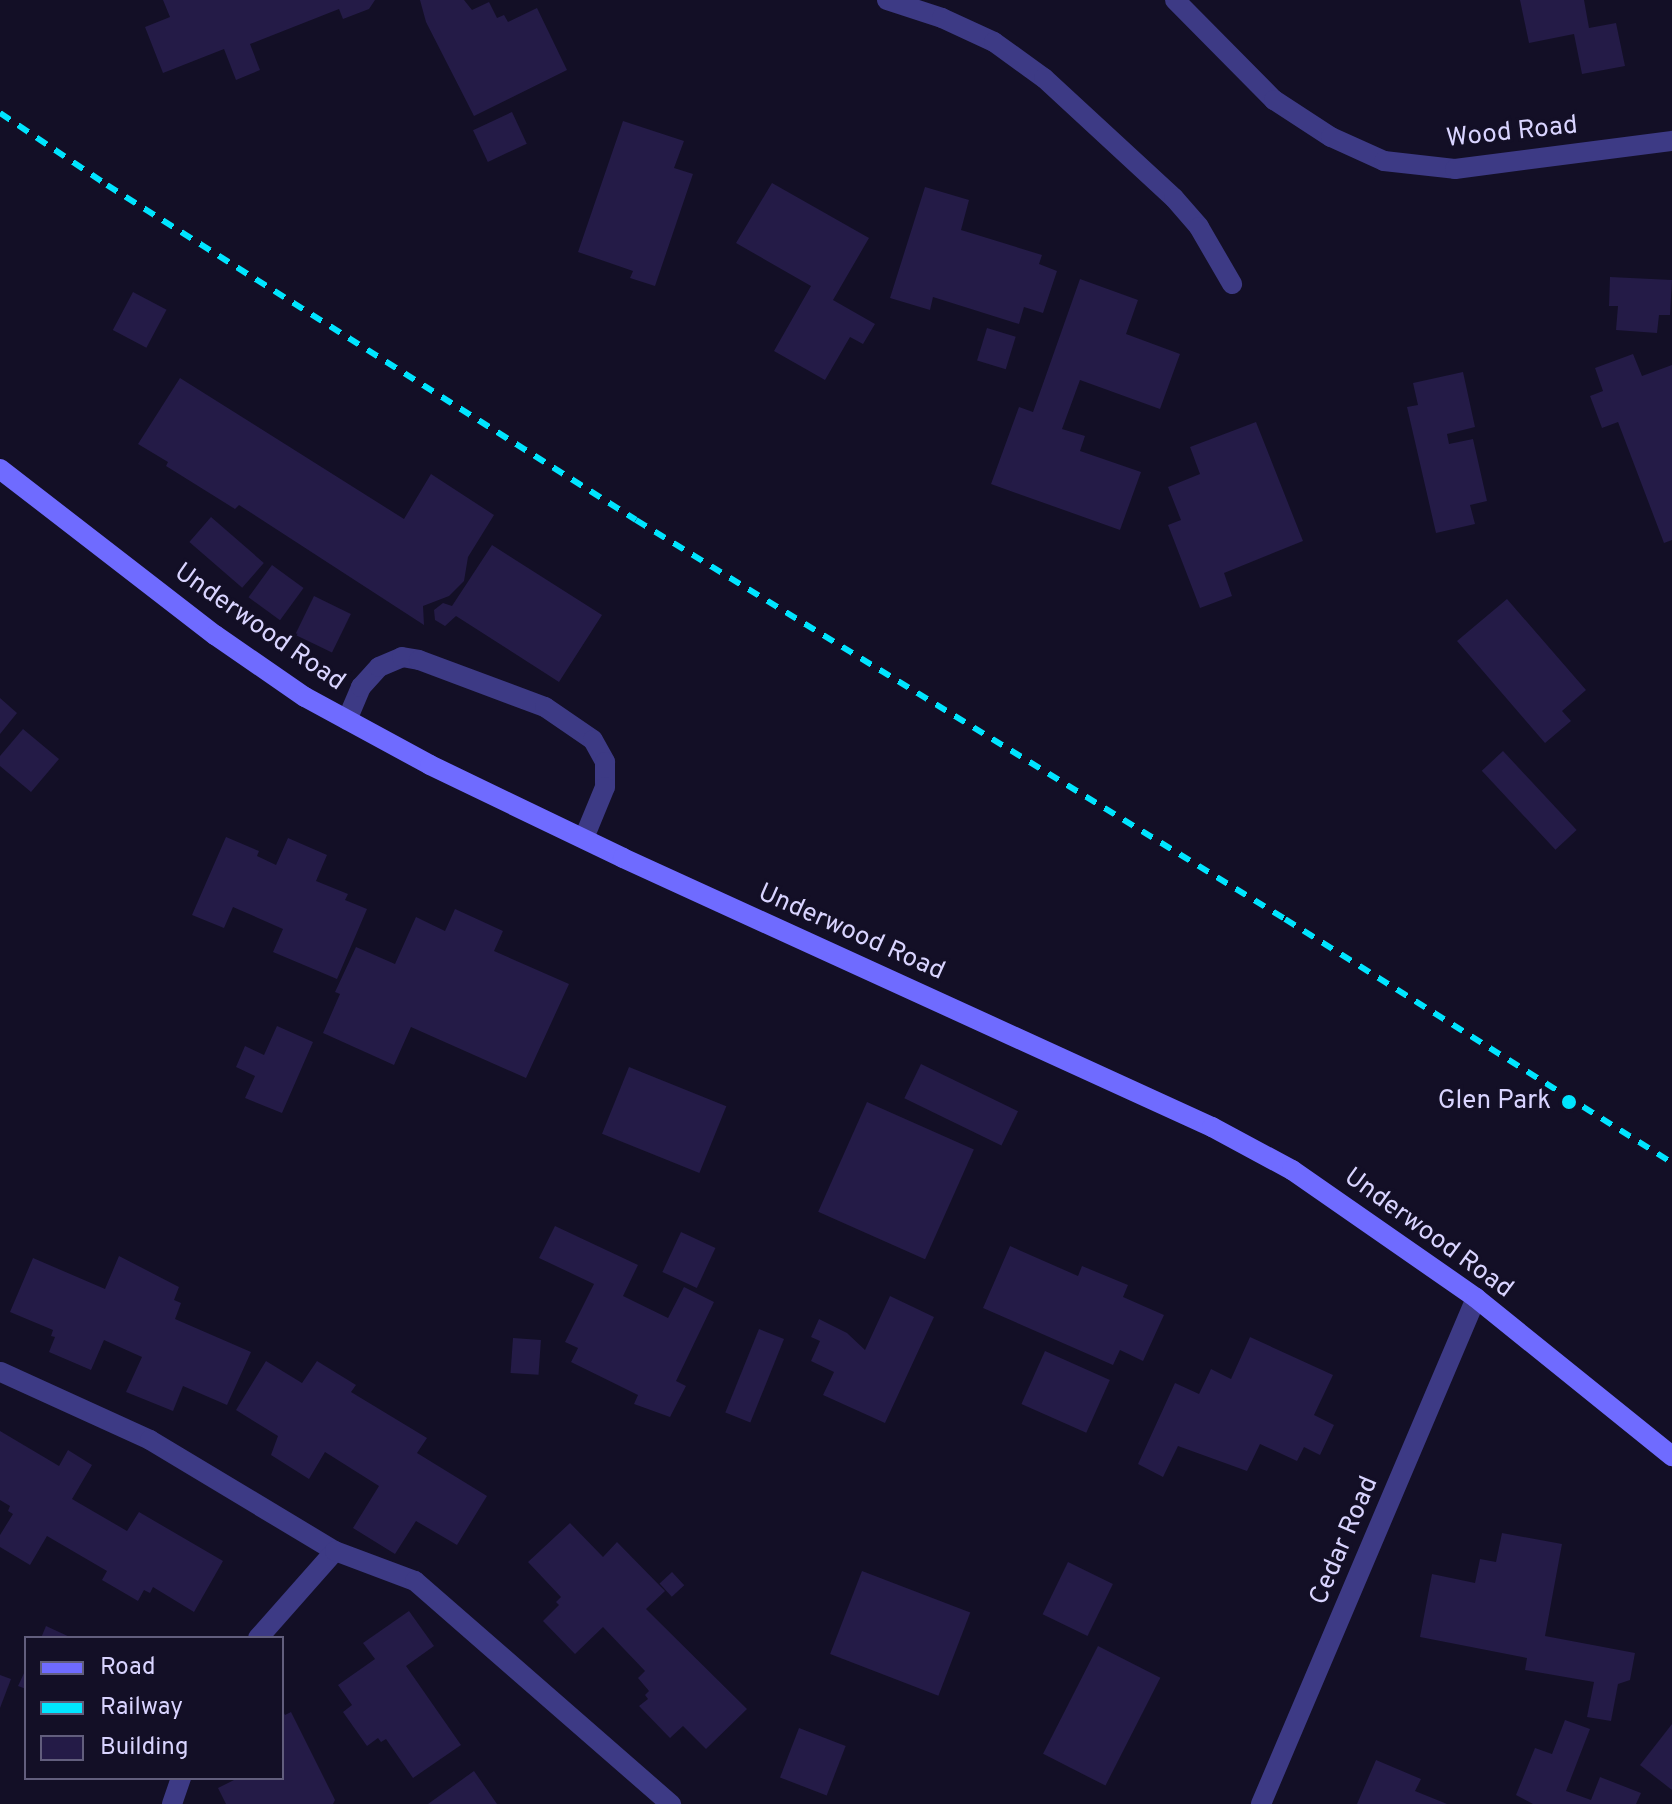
<!DOCTYPE html>
<html>
<head>
<meta charset="utf-8">
<style>
	body { margin:0 }
	#map { position:relative; width:1672px; height:1804px; overflow:hidden; background:#130f26; font-family:Overpass,sans-serif }
	div>[style] { position:absolute }
	.building>* { inset:0; background:#241b47; transform-origin:0 0 }
	.lane>* { height:20px; margin:-10px; padding:0 10px; transform-origin:10px; border-radius:10px; background:#3d3a85 }
	.street>* { height:20px; margin:-10px; padding:0 10px; transform-origin:10px; border-radius:10px; background:#3d3a85 }
	.secondary>* { height:20px; margin:-10px; padding:0 10px; transform-origin:10px; border-radius:10px; background:#6f6bff }
	.rail>* { height:6px; margin-top:-3px; transform-origin:0; background:repeating-linear-gradient(90deg,#00e5ff 0 12px,transparent 0 22px) }
	.dots>* { width:22px; height:22px; translate:-50% -50%; box-sizing:border-box; border:4px solid #130f26; border-radius:50% }
	span { translate:-50% -50%; white-space:nowrap; text-align:center; line-height:1.15; -webkit-text-stroke:6px #130f26; paint-order:stroke }
	.street-label { font-size:26px; color:#d9d4ff }
	.poi-label { font-size:26px; color:#d9d4ff }
	.right { translate:-100% -50%; text-align:right }
	.legend { position:absolute; left:24px; top:1636px; width:260px; height:144px; box-sizing:border-box; background:#130f26; border:2px solid #625e7d; margin:0; padding:10px 14px; list-style:none; font-size:24px; color:#d9d4ff }
	.legend li { display:flex; align-items:center; gap:16px; height:40px }
	.legend b { width:40px; border:2px solid #625e7d }
</style>
</head>
<body>
<div id="map">
	<div class="building">
		<div style="clip-path:polygon(163px 0,375px 0,369px 9px,343px 19px,339px 9px,250px 44px,260px 70px,236px 80px,224px 49px,163px 73px,145px 27px,170px 17px)"></div>
		<div style="clip-path:polygon(420px 0,464px 0,472px 10px,489px 2px,497px 18px,504px 15px,508px 22px,537px 8px,567px 70px,474px 116px,426px 22px)"></div>
		<div style="clip-path:polygon(1520px 0,1584px 0,1589px 28px,1616px 23px,1625px 66px,1582px 74px,1574px 34px,1529px 43px)"></div>
		<div style="left:512px;top:112px;width:35px;height:43px;rotate:65deg"></div>
		<div style="clip-path:polygon(623px 121px,684px 141px,674px 168px,693px 174px,655px 286px,630px 278px,633px 271px,578px 252px)"></div>
		<div style="clip-path:polygon(772px 183px,869px 238px,833px 300px,875px 324px,863px 344px,850px 337px,825px 380px,774px 351px,811px 286px,736px 243px)"></div>
		<div style="clip-path:polygon(925px 187px,969px 200px,961px 230px,1042px 255px,1039px 264px,1057px 271px,1043px 313px,1024px 307px,1019px 324px,933px 297px,930px 310px,890px 298px)"></div>
		<div style="clip-path:polygon(1610px 277px,1672px 280px,1670px 315px,1659px 315px,1657px 333px,1616px 330px,1618px 306px,1609px 306px)"></div>
		<div style="clip-path:polygon(1080px 279px,1138px 300px,1126px 334px,1180px 354px,1160px 409px,1080px 380px,1062px 429px,1085px 436px,1080px 451px,1141px 472px,1120px 530px,991px 484px,1019px 407px,1033px 412px)"></div>
		<div style="left:133px;top:292px;width:38px;height:43px;rotate:28deg"></div>
		<div style="left:987px;top:328px;width:30px;height:34px;rotate:17deg"></div>
		<div style="clip-path:polygon(1633px 354px,1642px 376px,1672px 365px,1672px 540px,1664px 543px,1618px 422px,1602px 428px,1590px 396px,1603px 391px,1595px 368px)"></div>
		<div style="clip-path:polygon(1463px 372px,1475px 427px,1447px 434px,1449px 444px,1473px 439px,1487px 501px,1470px 505px,1475px 524px,1436px 533px,1407px 407px,1418px 405px,1413px 383px)"></div>
		<div style="clip-path:polygon(180px 378px,404px 519px,431px 474px,494px 515px,468px 557px,464px 581px,449px 596px,423px 606px,424px 625px,239px 505px,235px 509px,166px 466px,168px 462px,138px 444px)"></div>
		<div style="clip-path:polygon(1256px 422px,1303px 541px,1224px 573px,1232px 596px,1200px 608px,1168px 525px,1181px 520px,1168px 487px,1200px 474px,1190px 447px)"></div>
		<div style="left:211px;top:517px;width:70px;height:33px;rotate:41deg"></div>
		<div style="clip-path:polygon(492px 545px,602px 615px,559px 682px,456px 616px,445px 626px,435px 620px,434px 610px,443px 603px,452px 606px)"></div>
		<div style="left:272px;top:565px;width:39px;height:40px;rotate:36deg"></div>
		<div style="left:314px;top:596px;width:41px;height:43px;rotate:26deg"></div>
		<div style="clip-path:polygon(1507px 599px,1586px 690px,1562px 711px,1571px 721px,1545px 743px,1457px 641px)"></div>
		<div style="clip-path:polygon(0 698px,17px 713px,0 734px)"></div>
		<div style="clip-path:polygon(23px 729px,59px 759px,31px 792px,0 766px,0 756px)"></div>
		<div style="left:1503px;top:751px;width:108px;height:29px;rotate:47deg"></div>
		<div style="clip-path:polygon(226px 837px,259px 851px,257px 856px,276px 865px,288px 838px,327px 855px,316px 881px,348px 894px,345px 900px,367px 909px,337px 979px,273px 952px,283px 929px,233px 907px,224px 928px,192px 915px)"></div>
		<div style="clip-path:polygon(455px 909px,503px 931px,494px 951px,569px 984px,526px 1078px,411px 1027px,394px 1065px,323px 1033px,340px 994px,335px 992px,356px 947px,395px 964px,416px 917px,445px 931px)"></div>
		<div style="clip-path:polygon(277px 1026px,313px 1042px,282px 1113px,245px 1098px,255px 1076px,236px 1067px,245px 1046px,264px 1055px)"></div>
		<div style="left:921px;top:1064px;width:108px;height:38px;rotate:26deg"></div>
		<div style="left:629px;top:1067px;width:105px;height:72px;rotate:22deg"></div>
		<div style="left:867px;top:1102px;width:117px;height:120px;rotate:24deg"></div>
		<div style="clip-path:polygon(555px 1226px,638px 1265px,623px 1296px,668px 1318px,684px 1287px,714px 1302px,676px 1381px,686px 1386px,670px 1417px,634px 1404px,638px 1395px,571px 1362px,578px 1348px,565px 1342px,594px 1284px,539px 1258px)"></div>
		<div style="left:681px;top:1232px;width:38px;height:44px;rotate:25deg"></div>
		<div style="clip-path:polygon(1010px 1246px,1078px 1276px,1082px 1266px,1128px 1285px,1123px 1297px,1164px 1315px,1143px 1361px,1120px 1350px,1113px 1365px,983px 1308px)"></div>
		<div style="clip-path:polygon(119px 1256px,179px 1287px,174px 1300px,181px 1303px,175px 1319px,251px 1352px,227px 1405px,183px 1386px,173px 1411px,126px 1392px,142px 1357px,104px 1340px,91px 1370px,49px 1352px,55px 1337px,51px 1336px,53px 1330px,10px 1312px,33px 1258px,105px 1289px)"></div>
		<div style="clip-path:polygon(890px 1296px,934px 1317px,885px 1423px,823px 1395px,834px 1372px,811px 1361px,820px 1341px,811px 1337px,819px 1319px,847px 1333px,865px 1350px)"></div>
		<div style="left:759px;top:1329px;width:27px;height:90px;rotate:22deg"></div>
		<div style="clip-path:polygon(1250px 1337px,1333px 1375px,1314px 1415px,1334px 1425px,1320px 1455px,1304px 1447px,1297px 1461px,1260px 1444px,1247px 1471px,1178px 1446px,1163px 1477px,1138px 1464px,1175px 1383px,1199px 1394px,1211px 1369px,1231px 1379px)"></div>
		<div style="left:513px;top:1338px;width:28px;height:35px;rotate:4deg"></div>
		<div style="left:1045px;top:1351px;width:71px;height:58px;rotate:24deg"></div>
		<div style="clip-path:polygon(266px 1361px,302px 1383px,317px 1361px,356px 1385px,351px 1392px,427px 1438px,417px 1453px,487px 1496px,457px 1545px,416px 1521px,395px 1554px,353px 1528px,379px 1486px,325px 1452px,309px 1479px,271px 1455px,278px 1436px,236px 1410px)"></div>
		<div style="clip-path:polygon(0 1431px,59px 1466px,68px 1450px,92px 1465px,72px 1499px,127px 1531px,139px 1512px,223px 1561px,194px 1612px,153px 1587px,150px 1593px,144px 1590px,138px 1601px,102px 1580px,107px 1571px,47px 1536px,30px 1565px,0 1547px,0 1535px,13px 1514px,8px 1511px,10px 1506px,0 1500px)"></div>
		<div style="clip-path:polygon(570px 1523px,603px 1557px,617px 1542px,665px 1591px,646px 1609px,747px 1709px,706px 1749px,683px 1726px,670px 1738px,639px 1706px,648px 1699px,645px 1695px,649px 1691px,638px 1678px,645px 1671px,603px 1627px,575px 1654px,543px 1621px,559px 1605px,556px 1602px,561px 1597px,528px 1562px)"></div>
		<div style="clip-path:polygon(1502px 1533px,1562px 1544px,1545px 1636px,1635px 1653px,1630px 1680px,1618px 1684px,1611px 1721px,1587px 1717px,1594px 1682px,1525px 1670px,1527px 1658px,1420px 1637px,1432px 1574px,1475px 1583px,1480px 1559px,1496px 1562px)"></div>
		<div style="left:1068px;top:1562px;width:50px;height:58px;rotate:26deg"></div>
		<div style="left:862px;top:1571px;width:116px;height:89px;rotate:21deg"></div>
		<div style="left:672px;top:1572px;width:18px;height:17px;rotate:47deg"></div>
		<div style="clip-path:polygon(409px 1611px,434px 1646px,406px 1666px,461px 1745px,413px 1778px,386px 1739px,381px 1742px,378px 1738px,367px 1746px,343px 1712px,352px 1705px,338px 1685px,375px 1659px,363px 1643px)"></div>
		<div style="clip-path:polygon(46px 1626px,72px 1638px,41px 1638px)"></div>
		<div style="left:1098px;top:1646px;width:70px;height:121px;rotate:27deg"></div>
		<div style="clip-path:polygon(26px 1669px,26px 1689px,18px 1686px)"></div>
		<div style="clip-path:polygon(0 1675px,11px 1679px,0 1708px)"></div>
		<div style="clip-path:polygon(282px 1709px,285px 1715px,291px 1712px,335px 1800px,333px 1804px,226px 1804px,218px 1788px,238px 1778px,282px 1778px)"></div>
		<div style="clip-path:polygon(1565px 1720px,1590px 1729px,1566px 1791px,1591px 1800px,1600px 1777px,1641px 1793px,1636px 1804px,1533px 1804px,1516px 1795px,1535px 1748px,1552px 1754px)"></div>
		<div style="clip-path:polygon(1672px 1724px,1672px 1790px,1640px 1765px)"></div>
		<div style="left:799px;top:1728px;width:50px;height:53px;rotate:21deg"></div>
		<div style="clip-path:polygon(1376px 1760px,1421px 1779px,1415px 1791px,1447px 1804px,1357px 1804px)"></div>
		<div style="clip-path:polygon(474px 1771px,497px 1804px,428px 1804px)"></div>
	</div>
	<div class="lane">
		<div style="left:887px;top:0;width:58px;rotate:18.1deg"></div>
		<div style="left:942px;top:18px;width:57px;rotate:24.8deg"></div>
		<div style="left:994px;top:42px;width:62px;rotate:35.8deg"></div>
		<div style="left:1044px;top:78px;width:177px;rotate:42.7deg"></div>
		<div style="left:1174px;top:198px;width:38px;rotate:49deg"></div>
		<div style="left:1199px;top:227px;width:66px;rotate:59.9deg"></div>
		<div style="left:347px;top:720px;width:36px;rotate:-67deg"></div>
		<div style="left:361px;top:687px;width:27px;rotate:-48deg"></div>
		<div style="left:379px;top:667px;width:25px;rotate:-23deg"></div>
		<div style="left:402px;top:657px;width:17px;rotate:10deg"></div>
		<div style="left:419px;top:660px;width:134px;rotate:20.5deg"></div>
		<div style="left:545px;top:707px;width:58px;rotate:34.5deg"></div>
		<div style="left:593px;top:740px;width:25px;rotate:61deg"></div>
		<div style="left:605px;top:762px;width:25px;rotate:90deg"></div>
		<div style="left:605px;top:787px;width:55px;rotate:112.4deg"></div>
		<div style="left:1px;top:1372px;width:164px;rotate:24.5deg"></div>
		<div style="left:150px;top:1440px;width:216px;rotate:31deg"></div>
		<div style="left:258px;top:1638px;width:116px;rotate:-48.5deg"></div>
		<div style="left:335px;top:1551px;width:85px;rotate:20.6deg"></div>
		<div style="left:415px;top:1581px;width:340px;rotate:41.1deg"></div>
		<div style="left:172px;top:1804px;width:28px;rotate:-71deg"></div>
	</div>
	<div class="street">
		<div style="left:1175px;top:0;width:141px;rotate:45.3deg"></div>
		<div style="left:1274px;top:100px;width:68px;rotate:33deg"></div>
		<div style="left:1331px;top:137px;width:58px;rotate:24.4deg"></div>
		<div style="left:1384px;top:161px;width:71px;rotate:6.4deg"></div>
		<div style="left:1455px;top:169px;width:219px;rotate:-7.4deg"></div>
		<div style="left:1261px;top:1804px;width:550px;rotate:-66.98deg"></div>
	</div>
	<div class="secondary">
		<div style="left:0;top:469px;width:272px;rotate:37.7deg"></div>
		<div style="left:215px;top:635px;width:109px;rotate:34.6deg"></div>
		<div style="left:305px;top:697px;width:142px;rotate:28.5deg"></div>
		<div style="left:430px;top:765px;width:214px;rotate:25.7deg"></div>
		<div style="left:623px;top:858px;width:648px;rotate:24.55deg"></div>
		<div style="left:1212px;top:1127px;width:91px;rotate:28.3deg"></div>
		<div style="left:1292px;top:1170px;width:224px;rotate:34.8deg"></div>
		<div style="left:1476px;top:1298px;width:252px;rotate:38.9deg"></div>
	</div>
	<div class="rail">
		<div style="left:0;top:113px;width:129px;rotate:33.9deg"></div>
		<div style="left:107px;top:185px;width:626px;rotate:32.34deg"></div>
		<div style="left:636px;top:520px;width:762px;rotate:31.58deg"></div>
		<div style="left:1285px;top:919px;width:457px;rotate:32.2deg"></div>
	</div>
	<div class="dots">
		<div style="left:1569px;top:1102px;background:#00e5ff"></div>
	</div>
	<div class="street-label">
		<span style="left:1512px;top:133px;rotate:-6deg">Wood Road</span>
		<span style="left:259px;top:628px;rotate:35deg">Underwood Road</span>
		<span style="left:851px;top:933px;rotate:24deg">Underwood Road</span>
		<span style="left:1428px;top:1234px;rotate:36deg">Underwood Road</span>
		<span style="left:1345px;top:1541px;rotate:-67deg">Cedar Road</span>
	</div>
	<div class="poi-label">
		<span class="right" style="left:1551px;top:1102px">Glen Park</span>
	</div>
	<ul class="legend">
	<li><b style="height:10px;background:#6f6bff"></b>Road</li>
	<li><b style="height:10px;background:#00e5ff"></b>Railway</li>
	<li><b style="height:22px;background:#241b47"></b>Building</li>
	</ul>
</div>
</body>
</html>
